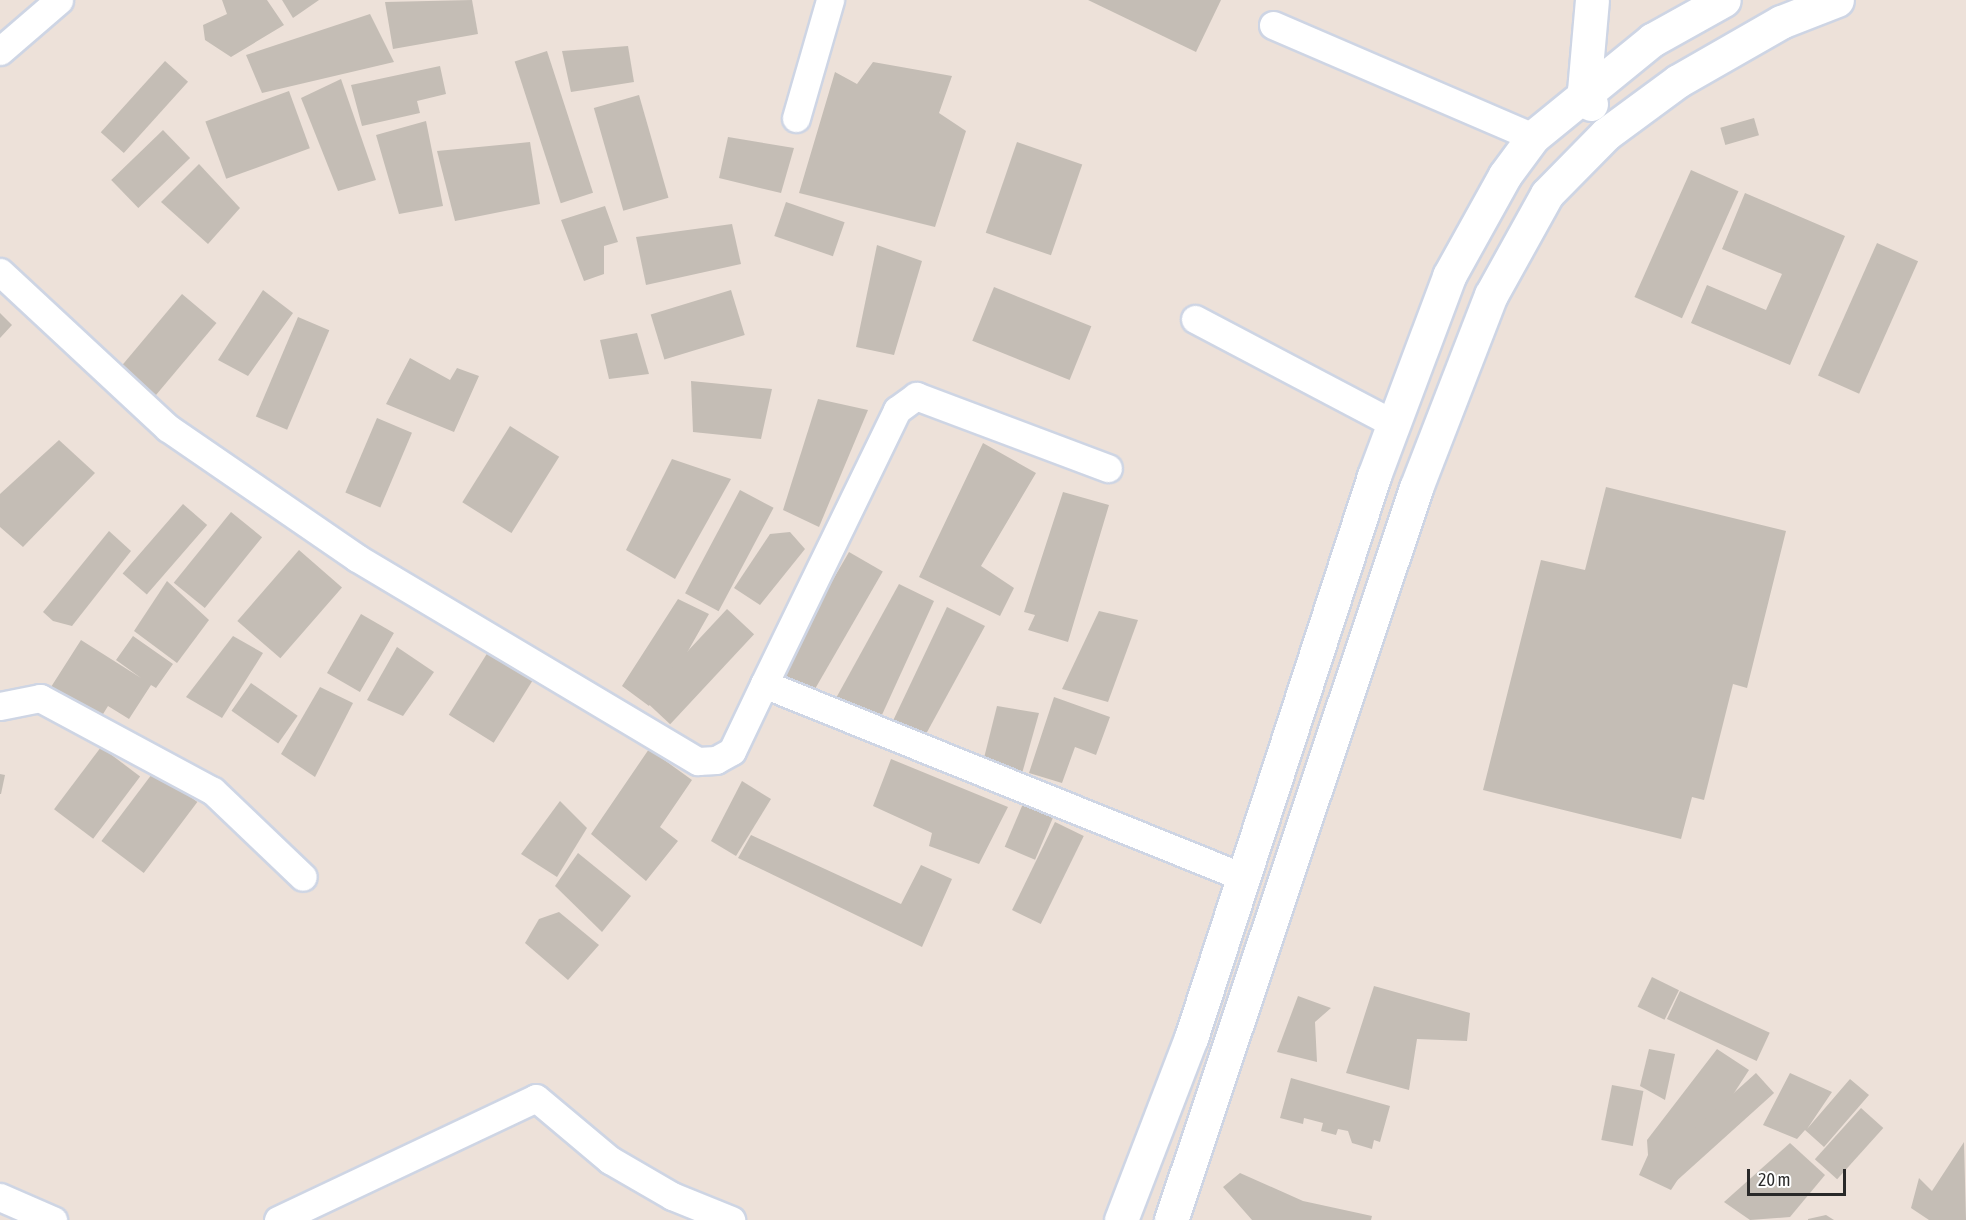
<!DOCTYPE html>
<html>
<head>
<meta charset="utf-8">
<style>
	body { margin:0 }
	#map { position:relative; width:1966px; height:1220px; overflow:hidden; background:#ede1d9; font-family:"Asap Condensed",sans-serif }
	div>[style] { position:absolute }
	.building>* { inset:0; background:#c4bdb5; transform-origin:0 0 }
	.roads { filter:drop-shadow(2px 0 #ced5e4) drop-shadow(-2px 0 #ced5e4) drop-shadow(0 2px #ced5e4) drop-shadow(0 -2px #ced5e4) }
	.street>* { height:27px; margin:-13.5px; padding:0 13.5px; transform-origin:13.5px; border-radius:13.5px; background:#fff }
	.secondary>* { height:33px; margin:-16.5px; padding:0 16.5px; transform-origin:16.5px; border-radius:16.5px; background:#fff }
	span { translate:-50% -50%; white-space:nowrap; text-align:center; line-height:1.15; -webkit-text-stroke:5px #fff; paint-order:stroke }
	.scale { position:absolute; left:1747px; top:1169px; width:99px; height:27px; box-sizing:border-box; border:3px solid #292929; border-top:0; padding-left:8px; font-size:18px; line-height:21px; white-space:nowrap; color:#292929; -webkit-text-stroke:4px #fff; paint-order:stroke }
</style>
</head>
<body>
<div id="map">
	<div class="building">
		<div style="clip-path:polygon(222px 0,267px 0,284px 25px,231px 57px,205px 40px,203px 25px,227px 14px)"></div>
		<div style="clip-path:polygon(282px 0,319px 0,293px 18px)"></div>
		<div style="clip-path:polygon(472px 0,478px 34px,393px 49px,385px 2px)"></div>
		<div style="clip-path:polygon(1088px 0,1221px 0,1196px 52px)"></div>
		<div style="clip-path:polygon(370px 14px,394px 62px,262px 93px,246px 55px)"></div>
		<div style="clip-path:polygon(628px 46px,634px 82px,571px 92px,562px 51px)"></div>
		<div style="left:547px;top:51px;width:149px;height:34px;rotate:72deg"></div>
		<div style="left:165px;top:61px;width:31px;height:96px;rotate:42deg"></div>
		<div style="clip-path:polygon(873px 62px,952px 76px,939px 113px,966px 131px,935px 227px,799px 193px,835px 72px,857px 84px)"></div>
		<div style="clip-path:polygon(440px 66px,446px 94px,417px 101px,420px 113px,362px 126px,351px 85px)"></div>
		<div style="clip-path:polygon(341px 79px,376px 180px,338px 191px,301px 98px)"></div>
		<div style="left:289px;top:91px;width:61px;height:89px;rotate:70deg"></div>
		<div style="left:639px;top:95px;width:107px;height:47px;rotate:74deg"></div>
		<div style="left:1754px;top:118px;width:18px;height:35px;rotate:74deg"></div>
		<div style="clip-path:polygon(426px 121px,443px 206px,399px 214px,376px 135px)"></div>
		<div style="left:163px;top:130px;width:39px;height:72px;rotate:46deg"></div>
		<div style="clip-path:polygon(728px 137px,794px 148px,781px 193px,719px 178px)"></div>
		<div style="clip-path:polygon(530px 142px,540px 204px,455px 221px,437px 151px)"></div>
		<div style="left:1017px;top:142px;width:69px;height:96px;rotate:19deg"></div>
		<div style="clip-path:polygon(199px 164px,240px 208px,208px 244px,161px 202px)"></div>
		<div style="left:1691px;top:170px;width:52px;height:139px;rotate:24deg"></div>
		<div style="clip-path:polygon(1745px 193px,1845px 236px,1790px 365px,1691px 323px,1707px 285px,1766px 310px,1782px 274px,1722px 249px)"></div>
		<div style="left:786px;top:202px;width:62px;height:36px;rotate:19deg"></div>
		<div style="clip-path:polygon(605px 206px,618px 242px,604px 246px,604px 274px,584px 281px,561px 220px)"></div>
		<div style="clip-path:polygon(732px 224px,741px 264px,646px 285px,636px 237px)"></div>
		<div style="left:1877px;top:243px;width:45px;height:145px;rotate:24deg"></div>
		<div style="clip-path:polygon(877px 245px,922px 261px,894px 355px,856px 347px)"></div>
		<div style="left:994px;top:287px;width:105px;height:58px;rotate:22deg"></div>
		<div style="clip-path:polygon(263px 290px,293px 313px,248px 376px,218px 360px)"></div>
		<div style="left:731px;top:290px;width:47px;height:84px;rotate:73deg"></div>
		<div style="left:182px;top:294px;width:45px;height:98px;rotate:40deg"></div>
		<div style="clip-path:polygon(0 313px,12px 325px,0 338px)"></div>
		<div style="left:298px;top:317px;width:34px;height:108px;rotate:23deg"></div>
		<div style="clip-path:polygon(637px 333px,649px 374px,609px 379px,600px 340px)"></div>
		<div style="clip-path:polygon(410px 358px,450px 380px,457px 368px,479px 376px,454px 432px,386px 404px)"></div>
		<div style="clip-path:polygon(691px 381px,772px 389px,761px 439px,693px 432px)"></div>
		<div style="clip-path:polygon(818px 399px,868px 410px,819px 527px,783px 510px)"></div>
		<div style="left:377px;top:418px;width:38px;height:81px;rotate:23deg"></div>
		<div style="left:510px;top:426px;width:58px;height:90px;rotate:32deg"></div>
		<div style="clip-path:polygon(59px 440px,95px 473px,23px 547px,0 527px,0 494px)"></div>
		<div style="clip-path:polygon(983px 443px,1036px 473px,981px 566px,1014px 588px,1000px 616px,919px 577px)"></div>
		<div style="clip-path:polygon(672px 459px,731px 479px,675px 579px,626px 550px)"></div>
		<div style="clip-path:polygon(1606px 487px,1786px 531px,1747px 688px,1733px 684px,1704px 800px,1692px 797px,1681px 839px,1483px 790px,1541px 560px,1585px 570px)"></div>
		<div style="left:740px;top:490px;width:38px;height:117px;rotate:28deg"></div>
		<div style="clip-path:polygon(1063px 492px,1109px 505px,1068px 642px,1028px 630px,1035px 615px,1024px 612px)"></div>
		<div style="left:183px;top:504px;width:32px;height:92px;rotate:41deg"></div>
		<div style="left:231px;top:512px;width:40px;height:91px;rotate:39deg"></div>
		<div style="clip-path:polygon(109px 531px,131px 551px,72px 626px,53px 621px,43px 612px)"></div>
		<div style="clip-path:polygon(790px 532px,805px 549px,760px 605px,734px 588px,770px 534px)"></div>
		<div style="left:299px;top:550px;width:57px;height:94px;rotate:41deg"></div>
		<div style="left:849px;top:552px;width:39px;height:144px;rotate:30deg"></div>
		<div style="clip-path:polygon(167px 581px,209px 620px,177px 663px,134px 631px)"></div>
		<div style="clip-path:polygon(899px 584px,934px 601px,881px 717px,835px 700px)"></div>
		<div style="clip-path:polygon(678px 599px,709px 614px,667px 688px,660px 685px,649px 706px,622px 686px)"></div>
		<div style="clip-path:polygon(947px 607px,985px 626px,926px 734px,891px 725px)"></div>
		<div style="left:727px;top:609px;width:37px;height:123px;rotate:43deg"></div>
		<div style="clip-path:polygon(1099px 611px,1138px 620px,1108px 702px,1062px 689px)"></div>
		<div style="left:361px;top:614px;width:38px;height:68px;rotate:30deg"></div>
		<div style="clip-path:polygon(133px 636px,173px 664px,156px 688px,151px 685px,129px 719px,108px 706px,100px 719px,51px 687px,81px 640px,141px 678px,116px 660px)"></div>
		<div style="clip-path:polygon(233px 636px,263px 653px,222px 718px,186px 697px)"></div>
		<div style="clip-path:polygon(397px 647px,434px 672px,403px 716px,367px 700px)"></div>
		<div style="left:488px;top:652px;width:53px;height:74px;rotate:32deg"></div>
		<div style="left:251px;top:683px;width:57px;height:34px;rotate:35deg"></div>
		<div style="clip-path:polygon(320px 687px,353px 703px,315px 777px,281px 754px)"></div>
		<div style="clip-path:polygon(1054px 697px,1110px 717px,1096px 755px,1075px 747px,1062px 783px,1029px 773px)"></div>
		<div style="clip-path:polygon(997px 706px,1039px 713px,1021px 777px,983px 762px)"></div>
		<div style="left:101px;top:747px;width:49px;height:78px;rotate:37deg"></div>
		<div style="clip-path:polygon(649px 749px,692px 780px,660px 827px,678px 841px,646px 881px,591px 834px)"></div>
		<div style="clip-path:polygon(891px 759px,1008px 807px,979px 864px,929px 846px,932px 833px,873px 806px)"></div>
		<div style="left:155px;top:770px;width:53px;height:89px;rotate:37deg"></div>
		<div style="clip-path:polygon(0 774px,5px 775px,1px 794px,0 794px)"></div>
		<div style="clip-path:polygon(742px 781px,771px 799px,736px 856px,711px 841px)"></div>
		<div style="left:1025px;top:799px;width:33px;height:52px;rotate:23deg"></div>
		<div style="clip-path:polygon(560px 801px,587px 828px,557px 877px,521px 854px)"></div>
		<div style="left:1055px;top:822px;width:32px;height:98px;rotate:26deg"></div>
		<div style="clip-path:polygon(751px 835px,901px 904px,921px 865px,952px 879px,922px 947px,738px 858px)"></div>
		<div style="clip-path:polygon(578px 853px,631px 896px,602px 932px,555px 886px)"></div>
		<div style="clip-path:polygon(559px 912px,599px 945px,568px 980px,525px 943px,539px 919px)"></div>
		<div style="left:1652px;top:977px;width:30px;height:33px;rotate:26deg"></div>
		<div style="clip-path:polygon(1374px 986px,1470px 1013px,1467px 1041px,1417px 1039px,1409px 1090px,1346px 1073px)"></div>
		<div style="left:1680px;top:991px;width:99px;height:31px;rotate:25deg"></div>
		<div style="clip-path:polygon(1298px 996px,1331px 1008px,1315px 1022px,1317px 1062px,1277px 1052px)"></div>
		<div style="clip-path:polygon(1649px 1049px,1675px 1054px,1665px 1100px,1640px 1086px)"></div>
		<div style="clip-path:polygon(1717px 1049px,1749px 1070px,1671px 1190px,1639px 1175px,1648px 1155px,1647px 1140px)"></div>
		<div style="left:1756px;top:1073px;width:27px;height:134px;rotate:48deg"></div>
		<div style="clip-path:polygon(1790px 1073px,1832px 1092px,1807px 1129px,1850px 1079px,1869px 1095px,1824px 1147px,1805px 1130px,1797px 1139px,1763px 1125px)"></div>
		<div style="clip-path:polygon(1291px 1078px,1390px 1106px,1380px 1142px,1374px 1140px,1372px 1149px,1352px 1143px,1348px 1131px,1338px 1129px,1336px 1135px,1321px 1131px,1323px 1123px,1304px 1118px,1303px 1124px,1280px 1118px)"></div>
		<div style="left:1612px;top:1085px;width:32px;height:56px;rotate:11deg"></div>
		<div style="left:1861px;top:1108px;width:30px;height:69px;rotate:42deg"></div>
		<div style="clip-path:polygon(1964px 1142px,1966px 1220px,1929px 1220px,1911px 1208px,1919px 1178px,1932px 1191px)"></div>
		<div style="clip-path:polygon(1790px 1143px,1825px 1175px,1790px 1217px,1750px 1220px,1724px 1202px)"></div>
		<div style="clip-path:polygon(1240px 1173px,1303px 1201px,1372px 1216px,1371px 1220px,1252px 1220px,1223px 1187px)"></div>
		<div style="clip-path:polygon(1826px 1215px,1834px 1220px,1808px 1220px,1808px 1219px)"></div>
	</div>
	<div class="roads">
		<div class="street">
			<div style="left:1273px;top:25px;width:283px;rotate:23.3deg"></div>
			<div style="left:0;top:51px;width:78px;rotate:-40.8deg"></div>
			<div style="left:796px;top:118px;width:123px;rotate:-73.9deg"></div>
			<div style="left:0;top:272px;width:229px;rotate:42.9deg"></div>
			<div style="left:168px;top:428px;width:229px;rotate:34.5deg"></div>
			<div style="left:357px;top:558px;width:397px;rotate:30.8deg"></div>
			<div style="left:698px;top:761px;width:18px;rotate:-3deg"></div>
			<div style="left:716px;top:760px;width:18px;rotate:-29deg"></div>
			<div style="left:732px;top:751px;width:74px;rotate:-64.5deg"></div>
			<div style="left:764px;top:684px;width:516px;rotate:21.95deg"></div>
			<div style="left:1195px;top:319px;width:225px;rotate:27.8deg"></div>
			<div style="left:764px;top:684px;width:305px;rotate:-64.1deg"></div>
			<div style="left:897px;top:410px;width:24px;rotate:-36deg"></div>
			<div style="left:916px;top:396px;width:205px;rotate:20.6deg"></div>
			<div style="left:0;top:706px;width:41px;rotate:-11.3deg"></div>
			<div style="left:40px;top:698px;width:196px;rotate:28.3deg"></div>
			<div style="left:213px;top:791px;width:124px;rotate:43.7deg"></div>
			<div style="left:0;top:1197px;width:58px;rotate:23.5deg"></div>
			<div style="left:278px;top:1220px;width:285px;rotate:-25.3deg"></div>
			<div style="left:536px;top:1098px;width:97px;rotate:40deg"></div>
			<div style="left:610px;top:1160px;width:72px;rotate:30.1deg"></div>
			<div style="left:672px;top:1196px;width:64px;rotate:22.1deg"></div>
		</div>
		<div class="secondary">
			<div style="left:1591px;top:104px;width:15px;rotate:-118deg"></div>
			<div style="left:1584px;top:91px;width:91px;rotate:-85deg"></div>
			<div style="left:1121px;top:1220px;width:195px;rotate:-69deg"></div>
			<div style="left:1191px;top:1038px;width:591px;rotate:-71.96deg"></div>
			<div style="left:1374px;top:476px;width:214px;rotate:-69.4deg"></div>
			<div style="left:1449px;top:276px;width:115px;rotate:-61deg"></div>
			<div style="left:1505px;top:175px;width:47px;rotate:-53.6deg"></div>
			<div style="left:1533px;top:137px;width:154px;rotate:-39.2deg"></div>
			<div style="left:1652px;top:40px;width:82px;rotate:-29.1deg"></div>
			<div style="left:1171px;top:1220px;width:772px;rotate:-71.49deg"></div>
			<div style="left:1416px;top:488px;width:207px;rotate:-68.8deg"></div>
			<div style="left:1491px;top:295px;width:115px;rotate:-61deg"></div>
			<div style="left:1547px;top:194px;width:84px;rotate:-45.5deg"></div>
			<div style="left:1606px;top:134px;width:89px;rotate:-36.4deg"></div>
			<div style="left:1678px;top:81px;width:119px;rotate:-29.8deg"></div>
			<div style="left:1781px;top:22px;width:60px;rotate:-21.4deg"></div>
		</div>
	</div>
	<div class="scale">20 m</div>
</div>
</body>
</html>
